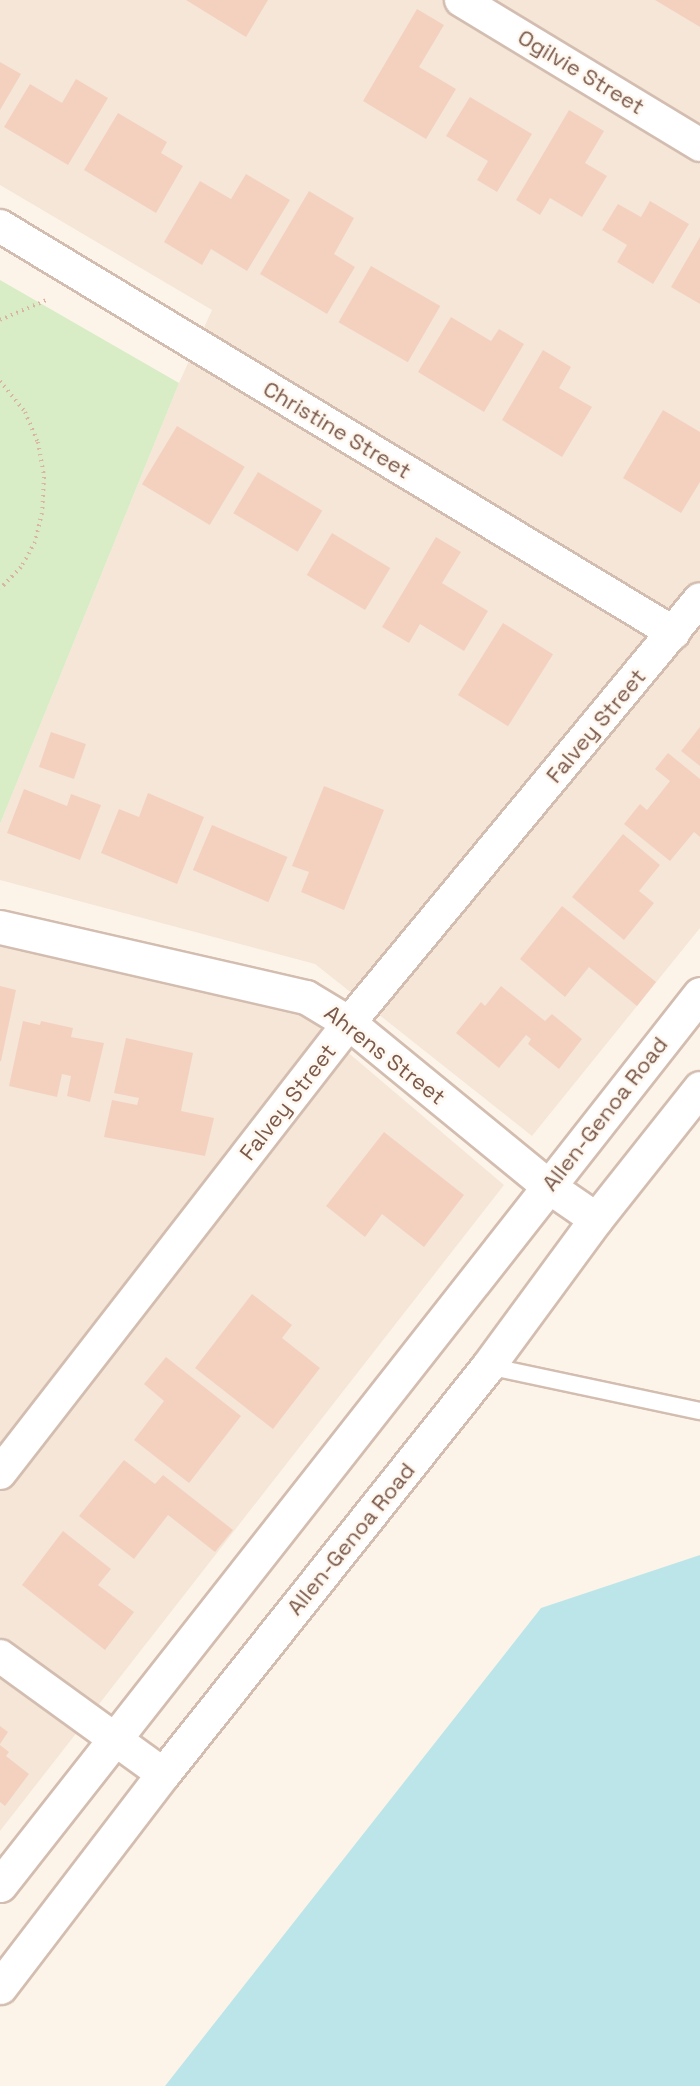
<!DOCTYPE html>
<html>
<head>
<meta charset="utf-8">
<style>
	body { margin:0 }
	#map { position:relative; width:700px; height:2086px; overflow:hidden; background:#fdf4e9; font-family:"Space Grotesk",sans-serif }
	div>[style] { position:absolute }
	.residential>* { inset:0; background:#f5e6d7 }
	.green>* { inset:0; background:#d8ecc6 }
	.water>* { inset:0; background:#bce5e9 }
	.building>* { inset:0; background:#f4d1bf; transform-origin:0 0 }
	.path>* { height:4px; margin-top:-2px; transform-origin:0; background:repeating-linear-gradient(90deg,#dab4a2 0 1.5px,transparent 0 6px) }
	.roads { filter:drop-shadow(2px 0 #d3bdb0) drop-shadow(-2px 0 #d3bdb0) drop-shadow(0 2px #d3bdb0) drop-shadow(0 -2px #d3bdb0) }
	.lane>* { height:16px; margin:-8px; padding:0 8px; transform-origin:8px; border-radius:8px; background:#fff }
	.street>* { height:32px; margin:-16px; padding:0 16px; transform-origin:16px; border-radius:16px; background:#fff }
	.secondary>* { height:33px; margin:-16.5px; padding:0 16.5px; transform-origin:16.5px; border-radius:16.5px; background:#fff }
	span { translate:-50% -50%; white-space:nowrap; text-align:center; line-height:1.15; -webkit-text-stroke:5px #fff8f0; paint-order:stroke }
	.street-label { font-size:22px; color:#7a594b }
</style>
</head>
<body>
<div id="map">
	<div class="residential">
		<div style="clip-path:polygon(0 0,700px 0,700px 928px,532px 1136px,315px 964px,0 880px,0 824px,179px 383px,212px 310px,0 185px)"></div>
		<div style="clip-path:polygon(0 945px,298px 1010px,504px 1185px,0 1831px)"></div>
	</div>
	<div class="green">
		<div style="clip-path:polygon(0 280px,179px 383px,0 824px)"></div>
	</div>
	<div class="water">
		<div style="clip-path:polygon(700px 1555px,700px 2086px,165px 2086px,541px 1608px)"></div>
	</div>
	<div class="building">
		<div style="clip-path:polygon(186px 0,268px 0,246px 37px)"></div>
		<div style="clip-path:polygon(655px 0,700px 0,700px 27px)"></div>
		<div style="clip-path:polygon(417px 9px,444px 25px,419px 67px,456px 89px,426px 139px,363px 101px)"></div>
		<div style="clip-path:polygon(0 62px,21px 74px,0 110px)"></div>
		<div style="clip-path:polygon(76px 79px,108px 98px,68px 165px,4px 127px,30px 84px,62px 103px)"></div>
		<div style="clip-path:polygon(470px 97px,532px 134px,497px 192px,477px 180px,488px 161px,446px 136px)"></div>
		<div style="clip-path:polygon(569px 110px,604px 131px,585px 163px,607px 176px,582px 217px,550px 198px,540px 215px,516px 200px)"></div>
		<div style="clip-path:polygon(118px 113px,167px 142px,161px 153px,183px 166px,156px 213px,84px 170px)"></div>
		<div style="clip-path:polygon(246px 174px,290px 200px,247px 271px,211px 249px,202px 265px,164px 242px,200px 181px,231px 199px)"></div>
		<div style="clip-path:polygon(309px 191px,354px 218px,334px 254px,355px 267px,327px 314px,260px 274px)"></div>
		<div style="clip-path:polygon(650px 201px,689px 224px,653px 284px,617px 262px,627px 245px,602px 230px,618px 204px,641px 217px)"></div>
		<div style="clip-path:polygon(700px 237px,700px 304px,671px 287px)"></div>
		<div style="left:371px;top:266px;width:80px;height:65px;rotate:30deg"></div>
		<div style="clip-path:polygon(451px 317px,491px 341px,499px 329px,524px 344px,484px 412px,418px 372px)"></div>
		<div style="clip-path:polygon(543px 350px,571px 367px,559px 388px,592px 407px,562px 457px,502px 420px)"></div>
		<div style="clip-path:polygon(663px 410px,700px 432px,700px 482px,681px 513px,623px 478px)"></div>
		<div style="left:177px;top:426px;width:79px;height:68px;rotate:31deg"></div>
		<div style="left:258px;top:472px;width:75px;height:48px;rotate:31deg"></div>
		<div style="left:332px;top:533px;width:68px;height:49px;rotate:31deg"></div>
		<div style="clip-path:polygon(436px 537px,461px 552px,442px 583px,488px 611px,464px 651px,420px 624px,409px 643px,382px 627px)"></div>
		<div style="left:503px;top:623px;width:59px;height:85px;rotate:32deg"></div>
		<div style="clip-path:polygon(700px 727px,700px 766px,681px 751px)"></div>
		<div style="left:51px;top:732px;width:37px;height:37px;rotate:19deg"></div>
		<div style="clip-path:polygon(668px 753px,700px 779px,700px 837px,694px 832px,670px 861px,624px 824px,640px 804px,647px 810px,670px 781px,655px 769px)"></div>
		<div style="clip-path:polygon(324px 786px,384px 810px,344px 910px,301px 892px,309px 872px,292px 866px)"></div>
		<div style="clip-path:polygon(24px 789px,67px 806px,71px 794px,101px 805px,80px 860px,7px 833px)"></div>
		<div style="clip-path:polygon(148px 793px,204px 817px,177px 884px,101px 853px,119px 809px,139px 817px)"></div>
		<div style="left:212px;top:825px;width:82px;height:49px;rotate:23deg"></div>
		<div style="clip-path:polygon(623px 834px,660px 865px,639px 891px,654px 903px,624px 940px,572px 897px)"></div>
		<div style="clip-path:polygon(562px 906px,656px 982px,637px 1006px,589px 967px,565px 997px,520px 959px)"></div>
		<div style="clip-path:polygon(0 986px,16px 990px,1px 1061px,0 1061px)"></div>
		<div style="clip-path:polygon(501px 986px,545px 1021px,552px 1014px,582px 1039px,559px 1069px,528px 1044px,531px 1039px,526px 1035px,499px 1068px,456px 1033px,481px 1002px,485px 1006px)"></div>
		<div style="clip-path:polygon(23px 1021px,40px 1025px,41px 1021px,73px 1028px,71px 1037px,104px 1043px,90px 1102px,67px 1096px,71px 1076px,62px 1074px,57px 1097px,9px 1086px)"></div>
		<div style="clip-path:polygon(126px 1038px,193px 1053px,181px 1111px,214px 1118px,205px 1156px,104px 1137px,112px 1100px,137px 1105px,139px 1098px,114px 1093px)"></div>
		<div style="clip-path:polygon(384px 1132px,464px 1195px,424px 1247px,382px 1214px,365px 1237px,326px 1206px)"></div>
		<div style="clip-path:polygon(252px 1294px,292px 1325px,282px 1338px,320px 1368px,273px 1429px,195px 1368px)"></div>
		<div style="clip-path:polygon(166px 1357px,241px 1416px,189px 1483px,134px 1440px,164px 1401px,144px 1384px)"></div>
		<div style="clip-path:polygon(124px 1460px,155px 1484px,163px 1475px,233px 1530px,215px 1552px,168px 1515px,134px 1559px,79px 1516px)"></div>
		<div style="clip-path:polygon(63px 1531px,111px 1569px,98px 1585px,134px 1612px,105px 1650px,22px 1585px)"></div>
		<div style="clip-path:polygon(0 1726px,8px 1732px,0 1744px)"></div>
		<div style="clip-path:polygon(0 1745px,9px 1752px,6px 1756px,29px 1774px,5px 1806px,0 1802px)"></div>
	</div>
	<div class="path">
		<div style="left:0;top:320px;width:53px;rotate:-23.2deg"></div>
		<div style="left:0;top:381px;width:40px;rotate:51deg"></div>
		<div style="left:25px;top:412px;width:33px;rotate:67deg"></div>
		<div style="left:38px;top:442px;width:36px;rotate:80deg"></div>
		<div style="left:44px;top:477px;width:36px;rotate:93deg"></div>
		<div style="left:42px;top:513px;width:30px;rotate:104deg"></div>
		<div style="left:35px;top:542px;width:29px;rotate:119deg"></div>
		<div style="left:21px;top:567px;width:30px;rotate:134deg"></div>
	</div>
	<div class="roads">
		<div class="lane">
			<div style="left:488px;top:1366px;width:217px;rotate:12deg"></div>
		</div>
		<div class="street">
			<div style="left:461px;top:0;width:280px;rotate:31.2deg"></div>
			<div style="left:0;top:226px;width:787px;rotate:31.13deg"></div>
			<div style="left:0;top:1473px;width:569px;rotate:-52.2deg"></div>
			<div style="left:349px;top:1023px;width:550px;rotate:-50.38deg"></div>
			<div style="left:0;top:1656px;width:201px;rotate:35.9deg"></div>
		</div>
		<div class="secondary">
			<div style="left:0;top:927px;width:314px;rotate:12.9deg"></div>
			<div style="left:306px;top:997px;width:50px;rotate:31.2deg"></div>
			<div style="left:349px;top:1023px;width:257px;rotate:39.3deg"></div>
			<div style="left:548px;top:1186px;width:58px;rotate:34.5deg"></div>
			<div style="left:0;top:1885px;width:1133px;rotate:-51.85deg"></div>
			<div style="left:0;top:1987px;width:268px;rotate:-52.6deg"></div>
			<div style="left:163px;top:1774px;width:522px;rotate:-51.46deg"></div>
			<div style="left:488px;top:1366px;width:182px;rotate:-53.7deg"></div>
			<div style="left:596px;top:1219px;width:167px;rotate:-51.6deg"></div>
		</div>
	</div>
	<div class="street-label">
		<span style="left:581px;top:72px;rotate:31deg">Ogilvie Street</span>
		<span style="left:337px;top:430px;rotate:31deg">Christine Street</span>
		<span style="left:596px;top:726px;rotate:-50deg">Falvey Street</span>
		<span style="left:385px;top:1055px;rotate:38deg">Ahrens Street</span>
		<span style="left:288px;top:1102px;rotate:-52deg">Falvey Street</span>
		<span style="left:605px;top:1114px;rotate:-52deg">Allen-Genoa Road</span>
		<span style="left:351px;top:1539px;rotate:-51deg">Allen-Genoa Road</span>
	</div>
</div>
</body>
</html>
